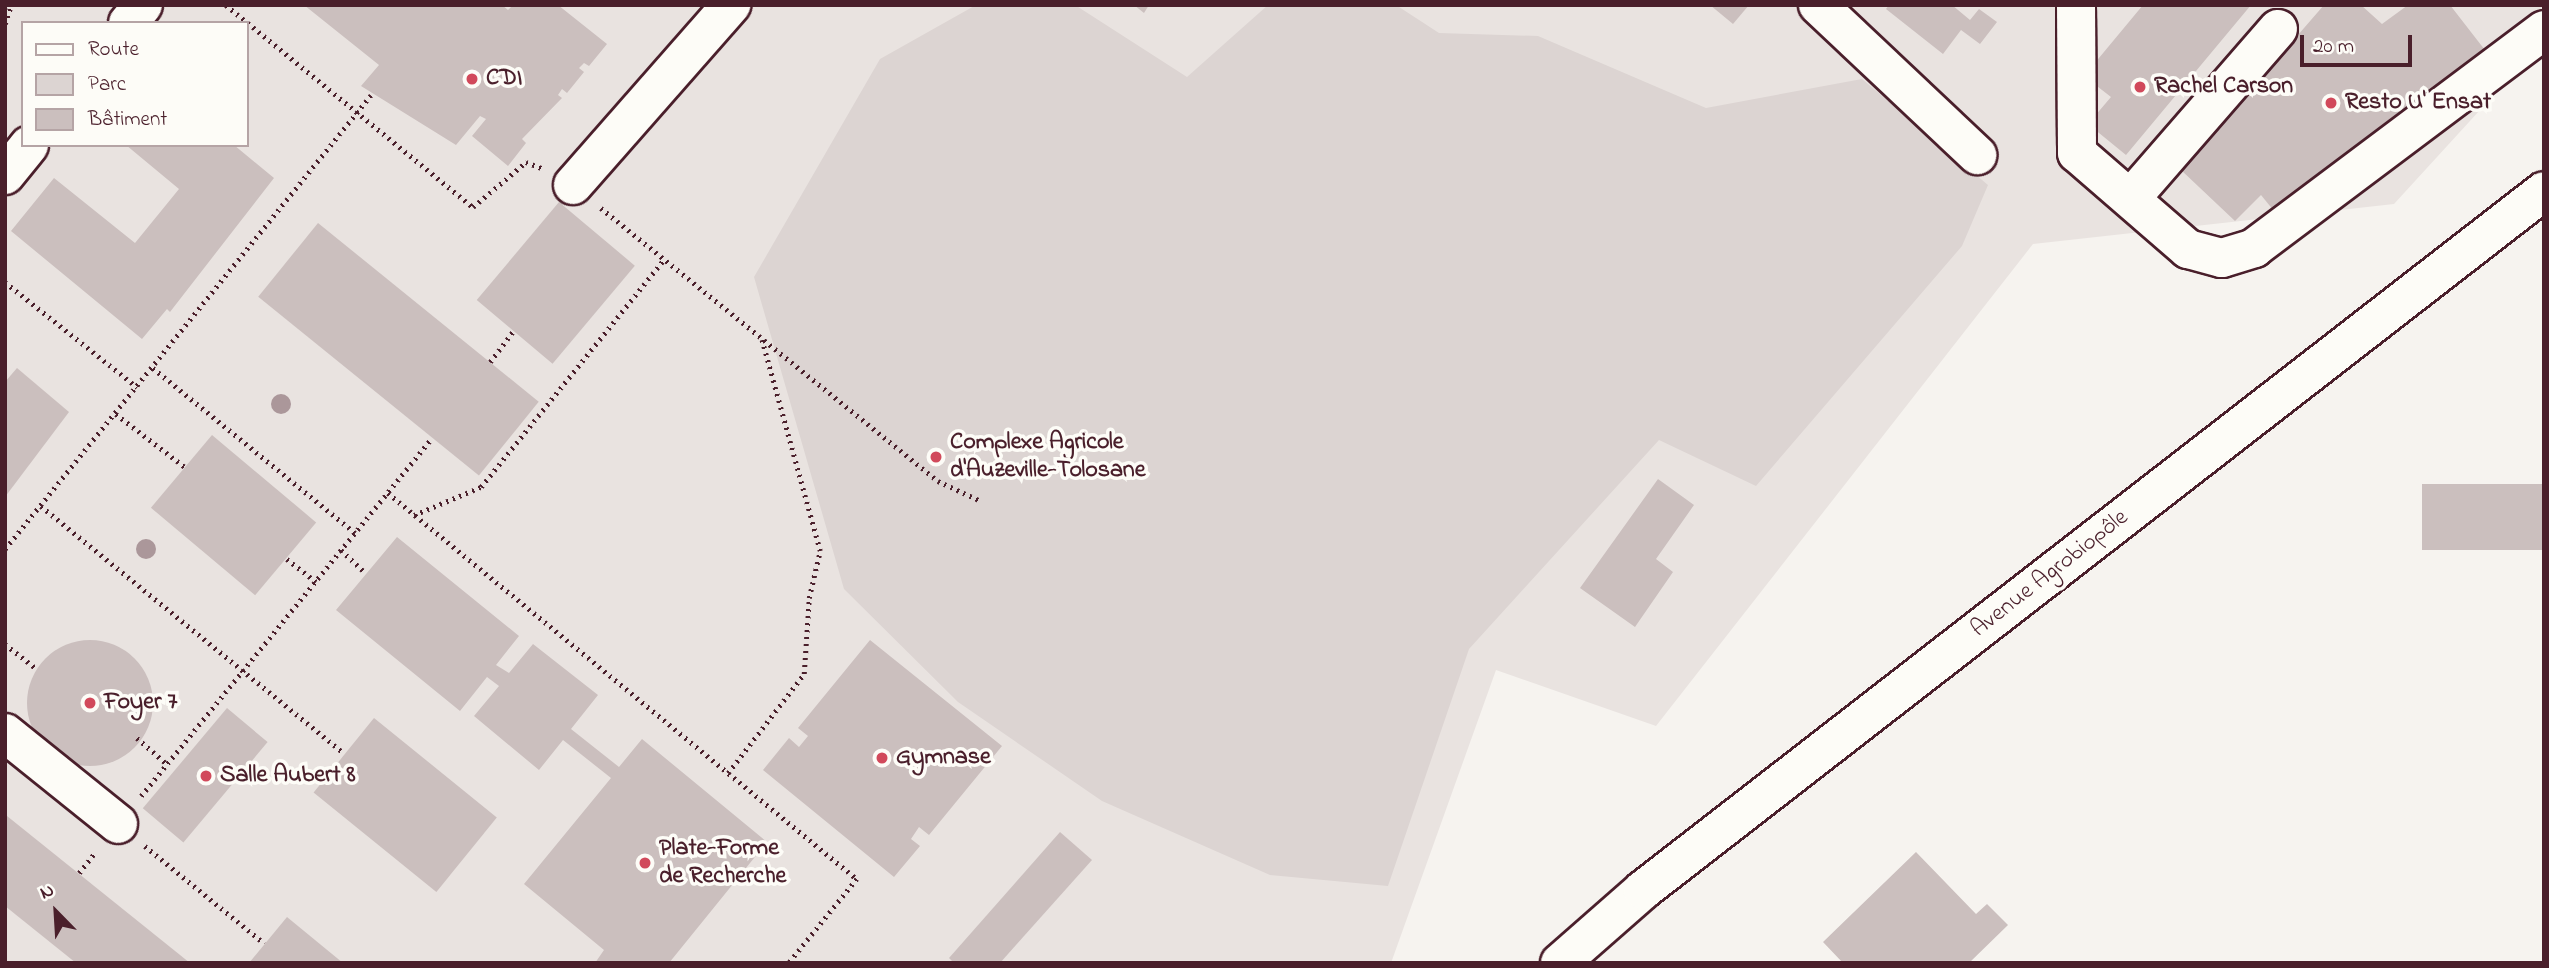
<!DOCTYPE html>
<html>
<head>
<meta charset="utf-8">
<style>
	body { margin:0 }
	#map { position:relative; width:2549px; height:968px; overflow:hidden; background:#f6f3ef; font-family:"Indie Flower",sans-serif }
	div>[style] { position:absolute }
	.built>* { inset:0; background:#e9e3e0 }
	.green>* { inset:0; background:#dcd4d2 }
	.building>* { inset:0; background:#cbbfbe; transform-origin:0 0 }
	.round { border-radius:50% }
	.path>* { height:4.5px; margin-top:-2.25px; transform-origin:0; background:repeating-linear-gradient(90deg,#4a1f2b 0 2px,transparent 0 7px) }
	.roads { filter:drop-shadow(2px 0 #4a1f2b) drop-shadow(-2px 0 #4a1f2b) drop-shadow(0 2px #4a1f2b) drop-shadow(0 -2px #4a1f2b) }
	.minor>* { height:38px; margin:-19px; padding:0 19px; transform-origin:19px; border-radius:19px; background:#fdfcf7 }
	.trees>* { width:20px; height:20px; margin:-10px; border-radius:50%; background:#ab979a }
	.dots>* { width:19px; height:19px; translate:-50% -50%; box-sizing:border-box; border:4px solid #fdfcf7; border-radius:50% }
	span { translate:-50% -50%; white-space:nowrap; text-align:center; line-height:1.15; -webkit-text-stroke:7px #fdfcf7; paint-order:stroke }
	.poi-label { font-size:24px; color:#4a1f2b; font-weight:700 }
	.left { translate:0 -50%; text-align:left }
	.street-label { font-size:24px; color:#4a1f2b }
	.frame { position:absolute; inset:0; border:7px solid #4a1f2b; pointer-events:none }
	.legend { position:absolute; left:21px; top:21px; width:228px; height:126px; box-sizing:border-box; background:#fdfcf7; border:2px solid #b5a4a5; margin:0; padding:9px 12px; list-style:none; font-size:21px; color:#4a1f2b }
	.legend li { display:flex; align-items:center; gap:14px; height:35px }
	.legend b { width:35px; border:2px solid #b5a4a5 }
	.north { position:absolute; left:21px; top:877px; width:70px; height:70px; -webkit-text-stroke:5px #fdfcf7; paint-order:stroke; rotate:336deg; font-size:19px; font-weight:700; line-height:28px; text-align:center; color:#4a1f2b }
	.north::after { content:''; display:block; margin:auto; width:24px; height:32px; background:#4a1f2b; clip-path:polygon(50% 0,100% 100%,50% 72%,0 100%) }
	.scale { position:absolute; left:2300px; top:35px; width:112px; height:32px; box-sizing:border-box; border:4px solid #4a1f2b; border-top:0; padding-left:9px; font-size:21px; line-height:24px; white-space:nowrap; color:#4a1f2b; -webkit-text-stroke:5px #fdfcf7; paint-order:stroke }
</style>
</head>
<body>
<div id="map">
	<div class="built">
		<div style="clip-path:polygon(evenodd,5px 5px,2544px 5px,2544px 40px,2394px 204px,2033px 244px,1656px 726px,1496px 670px,1391px 963px,5px 963px,5px 5px,23px 23px,247px 23px,247px 145px,23px 145px,23px 23px)"></div>
	</div>
	<div class="green">
		<div style="clip-path:polygon(976px 5px,1075px 5px,1187px 77px,1268px 5px,1396px 5px,1439px 33px,1538px 36px,1706px 108px,1862px 79px,1988px 185px,1962px 246px,1756px 486px,1659px 440px,1469px 649px,1388px 886px,1270px 875px,1102px 801px,958px 702px,844px 589px,754px 277px,880px 59px)"></div>
	</div>
	<div class="building">
		<div style="clip-path:polygon(304px 5px,502px 5px,508px 10px,513px 5px,558px 5px,607px 44px,589px 66px,584px 63px,579px 68px,584px 72px,567px 93px,562px 89px,558px 95px,562px 98px,522px 139px,526px 143px,508px 166px,472px 136px,486px 119px,480px 116px,456px 145px,361px 86px,379px 65px)"></div>
		<div style="clip-path:polygon(1134px 5px,1149px 5px,1144px 13px)"></div>
		<div style="clip-path:polygon(1710px 5px,1749px 5px,1733px 24px)"></div>
		<div style="clip-path:polygon(1889px 5px,1952px 5px,1970px 20px,1979px 9px,1997px 22px,1980px 44px,1961px 30px,1943px 54px,1886px 9px)"></div>
		<div style="clip-path:polygon(2143px 5px,2251px 5px,2126px 155px,2088px 124px,2111px 97px,2084px 76px)"></div>
		<div style="clip-path:polygon(2324px 5px,2361px 5px,2382px 24px,2408px 5px,2450px 5px,2488px 54px,2274px 211px,2261px 195px,2235px 221px,2181px 170px)"></div>
		<div style="clip-path:polygon(126px 145px,234px 145px,274px 178px,170px 312px,167px 309px,142px 339px,11px 231px,54px 178px,135px 243px,179px 189px)"></div>
		<div style="left:559px;top:202px;width:99px;height:128px;rotate:40deg"></div>
		<div style="left:318px;top:223px;width:284px;height:95px;rotate:39deg"></div>
		<div style="clip-path:polygon(17px 368px,69px 412px,5px 497px,5px 382px)"></div>
		<div style="left:212px;top:435px;width:136px;height:95px;rotate:40deg"></div>
		<div style="clip-path:polygon(1658px 479px,1694px 505px,1656px 559px,1673px 572px,1635px 627px,1580px 588px)"></div>
		<div style="left:2544px;top:484px;width:66px;height:122px;rotate:90deg"></div>
		<div style="clip-path:polygon(397px 537px,519px 636px,496px 665px,509px 673px,533px 644px,598px 695px,571px 729px,619px 767px,642px 739px,767px 842px,669px 963px,595px 963px,604px 950px,524px 884px,611px 778px,563px 740px,539px 770px,474px 716px,499px 686px,487px 677px,460px 711px,336px 610px)"></div>
		<div style="clip-path:polygon(870px 640px,1002px 746px,929px 835px,919px 827px,911px 839px,920px 846px,894px 877px,763px 770px,789px 738px,799px 747px,808px 736px,798px 728px)"></div>
		<div class="round" style="left:27px;top:640px;width:126px;height:126px"></div>
		<div style="left:227px;top:708px;width:53px;height:131px;rotate:40deg"></div>
		<div style="left:374px;top:718px;width:158px;height:96px;rotate:39deg"></div>
		<div style="clip-path:polygon(7px 816px,190px 963px,76px 963px,5px 906px)"></div>
		<div style="clip-path:polygon(1060px 832px,1092px 860px,1000px 963px,954px 963px,949px 958px)"></div>
		<div style="clip-path:polygon(1916px 852px,1976px 914px,1987px 904px,2008px 925px,1969px 963px,1843px 963px,1823px 942px)"></div>
		<div style="clip-path:polygon(287px 917px,343px 963px,249px 963px)"></div>
	</div>
	<div class="path">
		<div style="left:226px;top:5px;width:319px;rotate:39.3deg"></div>
		<div style="left:473px;top:207px;width:70px;rotate:-40.3deg"></div>
		<div style="left:526px;top:162px;width:17px;rotate:21deg"></div>
		<div style="left:5px;top:24px;width:20px;rotate:-72deg"></div>
		<div style="left:601px;top:208px;width:434px;rotate:39deg"></div>
		<div style="left:938px;top:481px;width:45px;rotate:24.9deg"></div>
		<div style="left:5px;top:282px;width:169px;rotate:38.5deg"></div>
		<div style="left:490px;top:362px;width:38px;rotate:-53deg"></div>
		<div style="left:153px;top:368px;width:261px;rotate:39.2deg"></div>
		<div style="left:116px;top:414px;width:87px;rotate:37.5deg"></div>
		<div style="left:388px;top:493px;width:607px;rotate:39.46deg"></div>
		<div style="left:857px;top:879px;width:108px;rotate:129deg"></div>
		<div style="left:41px;top:506px;width:391px;rotate:39.2deg"></div>
		<div style="left:414px;top:515px;width:73px;rotate:-22.7deg"></div>
		<div style="left:481px;top:487px;width:292px;rotate:-51.2deg"></div>
		<div style="left:5px;top:549px;width:583px;rotate:-51.13deg"></div>
		<div style="left:341px;top:550px;width:34px;rotate:43deg"></div>
		<div style="left:287px;top:559px;width:37px;rotate:38deg"></div>
		<div style="left:5px;top:644px;width:41px;rotate:38deg"></div>
		<div style="left:137px;top:738px;width:40px;rotate:41deg"></div>
		<div style="left:728px;top:773px;width:125px;rotate:-52.5deg"></div>
		<div style="left:804px;top:674px;width:76px;rotate:-86.2deg"></div>
		<div style="left:809px;top:598px;width:48px;rotate:-76.8deg"></div>
		<div style="left:820px;top:551px;width:219px;rotate:-105.4deg"></div>
		<div style="left:141px;top:796px;width:460px;rotate:-50.9deg"></div>
		<div style="left:145px;top:846px;width:154px;rotate:39.2deg"></div>
		<div style="left:79px;top:873px;width:24px;rotate:-52deg"></div>
	</div>
	<div class="roads">
		<div class="minor">
			<div style="left:1818px;top:5px;width:219px;rotate:43.3deg"></div>
			<div style="left:2076px;top:5px;width:148px;rotate:89.6deg"></div>
			<div style="left:2077px;top:153px;width:147px;rotate:40.9deg"></div>
			<div style="left:2188px;top:249px;width:35px;rotate:15deg"></div>
			<div style="left:2222px;top:258px;width:34px;rotate:-17deg"></div>
			<div style="left:2254px;top:248px;width:363px;rotate:-36.9deg"></div>
			<div style="left:128px;top:23px;width:23px;rotate:-50deg"></div>
			<div style="left:5px;top:175px;width:38px;rotate:-51deg"></div>
			<div style="left:573px;top:185px;width:240px;rotate:-48.7deg"></div>
			<div style="left:2131px;top:198px;width:224px;rotate:-49deg"></div>
			<div style="left:5px;top:733px;width:145px;rotate:38.8deg"></div>
			<div style="left:1560px;top:963px;width:111px;rotate:-41.3deg"></div>
			<div style="left:1643px;top:890px;width:1140px;rotate:-37.8deg"></div>
		</div>
	</div>
	<div class="trees">
		<div style="left:281px;top:404px"></div>
		<div style="left:146px;top:549px"></div>
	</div>
	<div class="dots">
		<div style="left:472px;top:79px;background:#d1495b"></div>
		<div style="left:2140px;top:87px;background:#d1495b"></div>
		<div style="left:2331px;top:103px;background:#d1495b"></div>
		<div style="left:936px;top:457px;background:#d1495b"></div>
		<div style="left:90px;top:703px;background:#d1495b"></div>
		<div style="left:882px;top:758px;background:#d1495b"></div>
		<div style="left:206px;top:776px;background:#d1495b"></div>
		<div style="left:645px;top:863px;background:#d1495b"></div>
	</div>
	<div class="poi-label">
		<span class="left" style="left:486px;top:79px">CDI</span>
		<span class="left" style="left:2154px;top:87px">Rachel Carson</span>
		<span class="left" style="left:2345px;top:103px">Resto U' Ensat</span>
		<span class="left" style="left:950px;top:457px">Complexe Agricole<br>d'Auzeville-Tolosane</span>
		<span class="left" style="left:104px;top:703px">Foyer 7</span>
		<span class="left" style="left:896px;top:758px">Gymnase</span>
		<span class="left" style="left:220px;top:776px">Salle Aubert 8</span>
		<span class="left" style="left:659px;top:863px">Plate-Forme<br>de Recherche</span>
	</div>
	<div class="street-label">
		<span style="left:2050px;top:574px;rotate:-38deg">Avenue Agrobiopôle</span>
	</div>
	<div class="frame"></div>
	<ul class="legend">
	<li><b style="height:9px;background:#fdfcf7"></b>Route</li>
	<li><b style="height:19px;background:#dcd4d2"></b>Parc</li>
	<li><b style="height:19px;background:#cbbfbe"></b>Bâtiment</li>
	</ul>
	<div class="north">N</div>
	<div class="scale">20 m</div>
</div>
</body>
</html>
